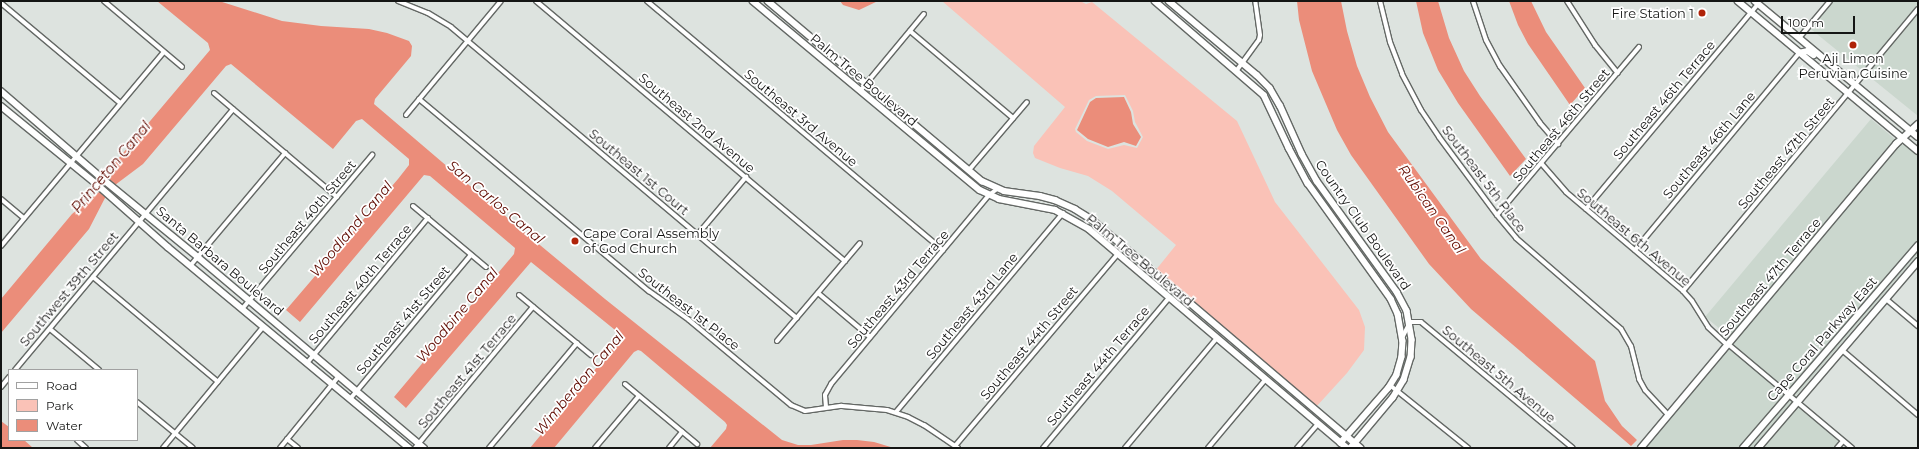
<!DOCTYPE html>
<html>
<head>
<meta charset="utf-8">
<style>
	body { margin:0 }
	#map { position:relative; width:1919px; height:449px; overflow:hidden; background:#dde3df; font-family:Montserrat,sans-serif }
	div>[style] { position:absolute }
	.built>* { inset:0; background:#cbd7ce; transform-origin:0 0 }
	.green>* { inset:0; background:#fac2b7 }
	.water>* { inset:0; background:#eb8d7a }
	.roads { filter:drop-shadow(1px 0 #646865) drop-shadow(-1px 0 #646865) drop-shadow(0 1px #646865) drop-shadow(0 -1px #646865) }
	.street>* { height:4px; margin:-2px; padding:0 2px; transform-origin:2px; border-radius:2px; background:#fff }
	.secondary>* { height:5.5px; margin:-2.75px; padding:0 2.75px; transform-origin:2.75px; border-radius:2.75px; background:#fff }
	.primary>* { height:6px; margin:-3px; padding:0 3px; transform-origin:3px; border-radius:3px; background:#fff }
	.dots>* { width:11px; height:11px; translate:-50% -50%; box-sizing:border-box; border:2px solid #fff; border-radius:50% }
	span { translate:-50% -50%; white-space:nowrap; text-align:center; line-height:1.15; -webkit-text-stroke:3.5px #fff; paint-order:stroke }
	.poi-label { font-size:13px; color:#141514 }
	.right { translate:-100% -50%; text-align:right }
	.left { translate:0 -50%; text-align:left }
	.street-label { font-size:13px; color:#141514 }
	.water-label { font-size:14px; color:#5f0a00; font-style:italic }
	.frame { position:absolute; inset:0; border:2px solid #141514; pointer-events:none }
	.legend { position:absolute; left:8px; top:369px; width:130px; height:72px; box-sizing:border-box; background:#fff; border:1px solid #a1a1a1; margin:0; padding:5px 7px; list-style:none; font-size:12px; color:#141514 }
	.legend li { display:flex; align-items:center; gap:8px; height:20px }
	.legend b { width:20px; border:1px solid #a1a1a1 }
	.scale { position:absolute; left:1781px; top:16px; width:74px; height:18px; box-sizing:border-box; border:2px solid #141514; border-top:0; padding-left:5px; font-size:12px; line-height:14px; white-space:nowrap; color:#141514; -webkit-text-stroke:3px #fff; paint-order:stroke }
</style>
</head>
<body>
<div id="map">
	<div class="built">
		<div style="clip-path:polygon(1829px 1px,1918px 1px,1918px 116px,1807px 26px)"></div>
		<div style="left:1871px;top:119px;width:33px;height:258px;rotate:40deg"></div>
		<div style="clip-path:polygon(1900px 144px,1909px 147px,1918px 154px,1918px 240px,1739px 448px,1644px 448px)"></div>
		<div style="clip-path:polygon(1918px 249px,1918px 254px,1796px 396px,1797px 398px,1754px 448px,1746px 448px)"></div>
		<div style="clip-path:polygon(1802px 402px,1844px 438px,1836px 448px,1762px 448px)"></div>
	</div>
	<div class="green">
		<div style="clip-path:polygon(evenodd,942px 1px,1080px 1px,1086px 4px,1092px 2px,1237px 121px,1275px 202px,1359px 310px,1365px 327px,1364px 350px,1347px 373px,1316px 407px,1155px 271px,1176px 245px,1112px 191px,1088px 176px,1060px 168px,1035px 158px,1033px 153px,1034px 146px,1065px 107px,942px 1px,1125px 95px,1133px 111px,1135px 122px,1143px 137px,1137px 148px,1124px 145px,1108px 149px,1087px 141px,1076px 132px,1075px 129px,1089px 100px,1096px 96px,1125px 95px)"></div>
	</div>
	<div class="water">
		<div style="clip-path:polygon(157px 1px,219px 1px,282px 21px,321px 26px,369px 29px,387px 33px,409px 41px,412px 46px,411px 56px,375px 99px,374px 104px,517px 226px,605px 299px,782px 440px,798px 445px,811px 445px,843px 440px,857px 440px,874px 442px,894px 448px,710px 448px,726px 429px,727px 425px,725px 422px,641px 351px,638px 350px,634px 352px,554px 448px,530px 448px,621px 338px,620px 334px,531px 262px,406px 408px,394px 397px,514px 254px,515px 248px,430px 176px,424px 175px,300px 322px,286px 310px,398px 179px,409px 165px,409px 159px,362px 119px,356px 121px,333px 149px,231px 64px,226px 66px,143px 164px,115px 185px,106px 196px,89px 229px,1px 333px,1px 299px,72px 214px,99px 192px,111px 177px,113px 165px,210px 50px,208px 43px)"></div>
		<div style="clip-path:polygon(840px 1px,878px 1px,859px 10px,843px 5px)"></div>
		<div style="clip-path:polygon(1297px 1px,1341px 1px,1347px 31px,1357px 66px,1370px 97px,1388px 132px,1481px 259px,1595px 361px,1605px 401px,1622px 426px,1637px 440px,1631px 446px,1471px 309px,1429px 264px,1351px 155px,1337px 130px,1312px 71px,1299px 20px)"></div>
		<div style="clip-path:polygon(1416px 1px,1438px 1px,1449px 38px,1464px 71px,1480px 96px,1526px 159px,1510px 176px,1458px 103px,1438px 70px,1423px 33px)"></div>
		<div style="clip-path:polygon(1509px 1px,1531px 1px,1546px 32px,1585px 88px,1570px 105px,1528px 44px,1518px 25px)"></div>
		<div style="clip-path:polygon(1124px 97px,1131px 112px,1133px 124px,1141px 137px,1136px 146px,1124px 142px,1108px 147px,1088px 139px,1077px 130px,1090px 102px,1096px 98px)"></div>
		<div style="clip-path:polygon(1px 421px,9px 427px,9px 440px,24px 440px,33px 448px,1px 448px)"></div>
	</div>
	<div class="roads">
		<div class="street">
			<div style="left:104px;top:1px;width:102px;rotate:40.2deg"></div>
			<div style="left:398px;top:1px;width:32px;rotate:22deg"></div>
			<div style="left:428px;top:13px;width:27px;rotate:31deg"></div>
			<div style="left:451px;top:27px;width:452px;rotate:40.1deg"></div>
			<div style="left:536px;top:1px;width:404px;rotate:40.1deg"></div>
			<div style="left:647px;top:1px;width:387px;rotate:40.1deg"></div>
			<div style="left:1380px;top:1px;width:42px;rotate:76.3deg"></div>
			<div style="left:1390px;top:42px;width:34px;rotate:69deg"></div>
			<div style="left:1402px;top:74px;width:41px;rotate:62.2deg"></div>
			<div style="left:1421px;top:110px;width:32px;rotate:56deg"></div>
			<div style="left:1439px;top:137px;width:97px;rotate:53.4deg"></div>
			<div style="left:1497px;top:215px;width:30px;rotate:50deg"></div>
			<div style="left:1516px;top:238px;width:139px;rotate:40.9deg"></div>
			<div style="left:1621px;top:329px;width:20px;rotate:60deg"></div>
			<div style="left:1631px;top:346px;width:34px;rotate:76deg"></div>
			<div style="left:1639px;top:379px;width:13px;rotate:61deg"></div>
			<div style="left:1645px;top:390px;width:34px;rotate:47deg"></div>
			<div style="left:1473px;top:1px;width:41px;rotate:71.6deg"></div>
			<div style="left:1486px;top:40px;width:30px;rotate:62deg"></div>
			<div style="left:1500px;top:66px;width:70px;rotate:54.9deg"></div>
			<div style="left:1540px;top:123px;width:28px;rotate:49deg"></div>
			<div style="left:1567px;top:1px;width:52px;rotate:57.5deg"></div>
			<div style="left:1595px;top:45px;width:36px;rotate:51deg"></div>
			<div style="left:1px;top:3px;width:155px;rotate:40deg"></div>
			<div style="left:910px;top:31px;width:135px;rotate:40.2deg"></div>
			<div style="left:1799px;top:38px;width:48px;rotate:-50deg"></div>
			<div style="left:1237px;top:70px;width:37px;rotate:-54deg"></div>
			<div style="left:1259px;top:40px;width:5px;rotate:-79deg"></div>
			<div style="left:1260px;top:35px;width:34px;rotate:-98deg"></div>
			<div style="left:860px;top:91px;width:100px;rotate:-50.3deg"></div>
			<div style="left:214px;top:93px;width:161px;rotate:40.2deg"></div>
			<div style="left:419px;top:99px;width:300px;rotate:39.9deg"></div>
			<div style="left:649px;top:291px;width:49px;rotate:35.9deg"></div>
			<div style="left:689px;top:320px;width:133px;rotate:39.8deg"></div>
			<div style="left:791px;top:405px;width:15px;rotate:23deg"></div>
			<div style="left:805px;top:411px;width:37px;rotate:-8deg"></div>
			<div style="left:842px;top:406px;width:45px;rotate:5.1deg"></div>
			<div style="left:887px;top:410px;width:22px;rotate:18deg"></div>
			<div style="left:908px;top:417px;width:18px;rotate:27deg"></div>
			<div style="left:924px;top:425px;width:41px;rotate:34.1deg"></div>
			<div style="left:406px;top:115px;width:148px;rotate:-50.2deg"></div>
			<div style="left:1541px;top:163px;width:38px;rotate:49deg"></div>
			<div style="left:1566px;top:192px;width:153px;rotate:40.2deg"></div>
			<div style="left:1683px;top:291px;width:13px;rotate:48deg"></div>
			<div style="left:1692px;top:301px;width:31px;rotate:58deg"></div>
			<div style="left:1708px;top:327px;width:26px;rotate:43deg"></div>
			<div style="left:969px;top:170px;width:89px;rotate:-49.5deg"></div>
			<div style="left:1px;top:199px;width:30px;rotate:40deg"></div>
			<div style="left:413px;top:206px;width:95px;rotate:39.9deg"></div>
			<div style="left:1586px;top:209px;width:268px;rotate:-50deg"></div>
			<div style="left:1497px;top:215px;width:220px;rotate:-49.8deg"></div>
			<div style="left:698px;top:234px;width:75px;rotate:-49.9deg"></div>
			<div style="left:1px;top:246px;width:253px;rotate:-50deg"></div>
			<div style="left:1635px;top:250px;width:256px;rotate:-50.2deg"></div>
			<div style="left:190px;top:266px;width:148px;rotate:-49.9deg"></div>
			<div style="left:93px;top:277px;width:163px;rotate:40deg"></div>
			<div style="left:1683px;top:291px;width:367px;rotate:-50.2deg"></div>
			<div style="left:818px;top:293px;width:68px;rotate:40.2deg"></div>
			<div style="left:519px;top:295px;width:94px;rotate:39.8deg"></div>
			<div style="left:1886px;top:299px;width:42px;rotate:40.2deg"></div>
			<div style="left:242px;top:309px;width:202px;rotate:-49.8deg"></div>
			<div style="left:50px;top:329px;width:64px;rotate:39.9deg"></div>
			<div style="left:1403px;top:336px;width:16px;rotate:-63deg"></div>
			<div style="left:1410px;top:322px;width:11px"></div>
			<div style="left:1421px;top:322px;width:197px;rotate:39.7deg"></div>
			<div style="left:777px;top:341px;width:128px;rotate:-49.7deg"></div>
			<div style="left:1728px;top:344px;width:162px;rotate:40deg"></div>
			<div style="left:1842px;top:350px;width:100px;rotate:40.5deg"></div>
			<div style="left:307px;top:363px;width:189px;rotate:-50.2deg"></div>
			<div style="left:15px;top:370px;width:340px;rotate:-50.1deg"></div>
			<div style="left:625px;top:384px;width:94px;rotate:39.8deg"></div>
			<div style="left:1391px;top:386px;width:99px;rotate:38.8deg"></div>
			<div style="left:1px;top:387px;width:13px;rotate:-51deg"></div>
			<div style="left:350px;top:399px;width:188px;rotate:-50deg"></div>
			<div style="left:137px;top:402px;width:72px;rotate:39.4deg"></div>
			<div style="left:826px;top:407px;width:12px;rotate:-95deg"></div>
			<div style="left:825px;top:395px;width:13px;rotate:-61deg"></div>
			<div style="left:831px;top:384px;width:246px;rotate:-50.1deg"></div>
			<div style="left:989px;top:195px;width:10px;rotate:-37deg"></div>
			<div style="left:896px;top:412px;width:260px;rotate:-50deg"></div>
			<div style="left:287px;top:439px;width:14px;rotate:39deg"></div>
			<div style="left:77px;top:440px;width:12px;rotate:42deg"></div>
			<div style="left:955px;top:446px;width:252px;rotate:-49.7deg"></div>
			<div style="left:163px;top:448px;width:157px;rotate:-50.4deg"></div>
			<div style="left:280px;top:448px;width:93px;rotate:-50.7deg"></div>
			<div style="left:415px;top:448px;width:184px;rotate:-50.1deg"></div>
			<div style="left:489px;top:448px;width:137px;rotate:-50deg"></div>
			<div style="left:595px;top:448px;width:68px;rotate:-49.8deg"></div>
			<div style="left:669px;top:448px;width:21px;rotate:-51deg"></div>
			<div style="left:1043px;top:448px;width:196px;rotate:-50deg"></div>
			<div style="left:1125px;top:448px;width:143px;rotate:-50.1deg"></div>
			<div style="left:1208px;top:448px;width:90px;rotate:-50deg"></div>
			<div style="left:1297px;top:448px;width:32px;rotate:-49deg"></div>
			<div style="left:1837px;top:448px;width:9px;rotate:-49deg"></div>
		</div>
		<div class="secondary">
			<div style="left:753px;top:1px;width:295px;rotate:39.8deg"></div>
			<div style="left:980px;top:190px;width:21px;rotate:25deg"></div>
			<div style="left:999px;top:199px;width:57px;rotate:11.1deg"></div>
			<div style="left:1055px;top:210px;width:39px;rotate:29deg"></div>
			<div style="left:1089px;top:229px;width:338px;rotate:40.3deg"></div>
			<div style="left:768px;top:1px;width:280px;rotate:40.1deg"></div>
			<div style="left:982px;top:181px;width:24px;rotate:24deg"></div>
			<div style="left:1004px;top:191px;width:36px;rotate:8deg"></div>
			<div style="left:1040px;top:196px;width:16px;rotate:15deg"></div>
			<div style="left:1055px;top:200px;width:22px;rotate:24deg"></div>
			<div style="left:1075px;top:209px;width:22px;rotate:32deg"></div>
			<div style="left:1094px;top:221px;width:350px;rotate:40.4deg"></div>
			<div style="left:1155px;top:1px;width:144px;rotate:40.8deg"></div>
			<div style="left:1264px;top:95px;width:59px;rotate:64.7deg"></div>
			<div style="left:1289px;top:148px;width:40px;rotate:62deg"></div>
			<div style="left:1308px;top:183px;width:143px;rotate:54.4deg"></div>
			<div style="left:1391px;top:299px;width:17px;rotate:65deg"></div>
			<div style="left:1398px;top:314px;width:27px;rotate:80deg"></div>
			<div style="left:1403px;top:341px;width:16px;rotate:94deg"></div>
			<div style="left:1402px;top:357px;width:19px;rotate:106deg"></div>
			<div style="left:1397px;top:375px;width:15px;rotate:122deg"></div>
			<div style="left:1389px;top:388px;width:73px;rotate:131.1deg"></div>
			<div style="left:1169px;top:1px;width:115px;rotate:40.1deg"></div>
			<div style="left:1257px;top:75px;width:18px;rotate:45deg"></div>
			<div style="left:1270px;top:88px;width:20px;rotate:60deg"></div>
			<div style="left:1280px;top:105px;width:54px;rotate:65.8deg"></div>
			<div style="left:1302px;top:154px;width:31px;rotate:61deg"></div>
			<div style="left:1317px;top:181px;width:137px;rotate:54.2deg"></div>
			<div style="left:1397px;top:292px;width:21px;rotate:62deg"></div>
			<div style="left:1407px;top:311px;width:29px;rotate:80deg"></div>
			<div style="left:1412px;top:340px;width:17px;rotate:93deg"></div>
			<div style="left:1411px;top:357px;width:24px;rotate:107deg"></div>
			<div style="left:1404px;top:380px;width:21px;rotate:121deg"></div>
			<div style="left:1393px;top:398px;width:65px;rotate:130deg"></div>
			<div style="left:1738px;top:1px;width:234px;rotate:39.8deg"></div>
			<div style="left:1755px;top:1px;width:212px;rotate:39.8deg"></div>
			<div style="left:1799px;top:53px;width:9px;rotate:-13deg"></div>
			<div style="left:1808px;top:51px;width:7px;rotate:34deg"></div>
			<div style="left:1px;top:91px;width:136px;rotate:40.8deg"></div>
			<div style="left:104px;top:180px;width:122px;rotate:39.3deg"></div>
			<div style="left:198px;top:257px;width:296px;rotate:40.2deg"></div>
			<div style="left:1px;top:106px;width:127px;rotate:39.2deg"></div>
			<div style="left:99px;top:186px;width:92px;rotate:41.5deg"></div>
			<div style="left:168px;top:247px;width:314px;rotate:39.8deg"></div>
			<div style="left:1641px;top:448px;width:397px;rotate:-50deg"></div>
			<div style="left:1896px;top:144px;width:30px;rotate:-42deg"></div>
		</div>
		<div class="primary">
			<div style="left:1743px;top:448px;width:268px;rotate:-49.2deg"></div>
			<div style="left:1758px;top:448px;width:246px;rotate:-49.4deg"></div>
		</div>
	</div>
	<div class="dots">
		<div style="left:1702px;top:13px;background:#b02309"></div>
		<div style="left:1853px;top:45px;background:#b02309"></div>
		<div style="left:575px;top:241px;background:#b02309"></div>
	</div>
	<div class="poi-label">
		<span class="right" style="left:1694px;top:13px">Fire Station 1</span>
		<span style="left:1853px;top:66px">Aji Limon<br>Peruvian Cuisine</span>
		<span class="left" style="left:583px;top:241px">Cape Coral Assembly<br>of God Church</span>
	</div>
	<div class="street-label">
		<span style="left:864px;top:80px;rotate:40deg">Palm Tree Boulevard</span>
		<span style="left:1664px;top:100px;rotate:-50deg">Southeast 46th Terrace</span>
		<span style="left:801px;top:118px;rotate:40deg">Southeast 3rd Avenue</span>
		<span style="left:697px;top:123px;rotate:40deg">Southeast 2nd Avenue</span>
		<span style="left:1561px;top:125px;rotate:-50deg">Southeast 46th Street</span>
		<span style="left:1709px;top:145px;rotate:-50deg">Southeast 46th Lane</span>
		<span style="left:1786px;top:153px;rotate:-50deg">Southeast 47th Street</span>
		<span style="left:639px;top:172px;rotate:40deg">Southeast 1st Court</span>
		<span style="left:1484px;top:179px;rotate:53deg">Southeast 5th Place</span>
		<span style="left:307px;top:217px;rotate:-50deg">Southeast 40th Street</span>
		<span style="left:1363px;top:225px;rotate:55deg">Country Club Boulevard</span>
		<span style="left:1634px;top:237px;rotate:40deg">Southeast 6th Avenue</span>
		<span style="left:1140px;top:260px;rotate:40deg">Palm Tree Boulevard</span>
		<span style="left:220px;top:261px;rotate:40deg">Santa Barbara Boulevard</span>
		<span style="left:1770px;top:277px;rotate:-50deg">Southeast 47th Terrace</span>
		<span style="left:360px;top:284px;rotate:-50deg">Southeast 40th Terrace</span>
		<span style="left:69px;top:289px;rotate:-50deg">Southwest 39th Street</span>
		<span style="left:898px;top:289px;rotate:-50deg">Southeast 43rd Terrace</span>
		<span style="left:972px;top:306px;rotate:-50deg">Southeast 43rd Lane</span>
		<span style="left:689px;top:309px;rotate:38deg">Southeast 1st Place</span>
		<span style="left:403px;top:320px;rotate:-50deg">Southeast 41st Street</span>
		<span style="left:1822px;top:339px;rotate:-49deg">Cape Coral Parkway East</span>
		<span style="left:1029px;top:343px;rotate:-50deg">Southeast 44th Street</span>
		<span style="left:1098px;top:366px;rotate:-50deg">Southeast 44th Terrace</span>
		<span style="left:467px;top:371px;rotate:-50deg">Southeast 41st Terrace</span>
		<span style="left:1499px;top:374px;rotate:40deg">Southeast 5th Avenue</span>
	</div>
	<div class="water-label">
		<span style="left:111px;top:167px;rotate:-50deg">Princeton Canal</span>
		<span style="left:496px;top:202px;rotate:40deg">San Carlos Canal</span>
		<span style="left:1432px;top:209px;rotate:55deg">Rubican Canal</span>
		<span style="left:351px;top:229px;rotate:-50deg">Woodland Canal</span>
		<span style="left:457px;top:315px;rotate:-50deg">Woodbine Canal</span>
		<span style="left:579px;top:383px;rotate:-50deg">Wimberdon Canal</span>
	</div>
	<div class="frame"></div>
	<ul class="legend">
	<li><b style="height:5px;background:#fff"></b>Road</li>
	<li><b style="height:11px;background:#fac2b7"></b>Park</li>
	<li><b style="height:11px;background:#eb8d7a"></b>Water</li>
	</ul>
	<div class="scale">100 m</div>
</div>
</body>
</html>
